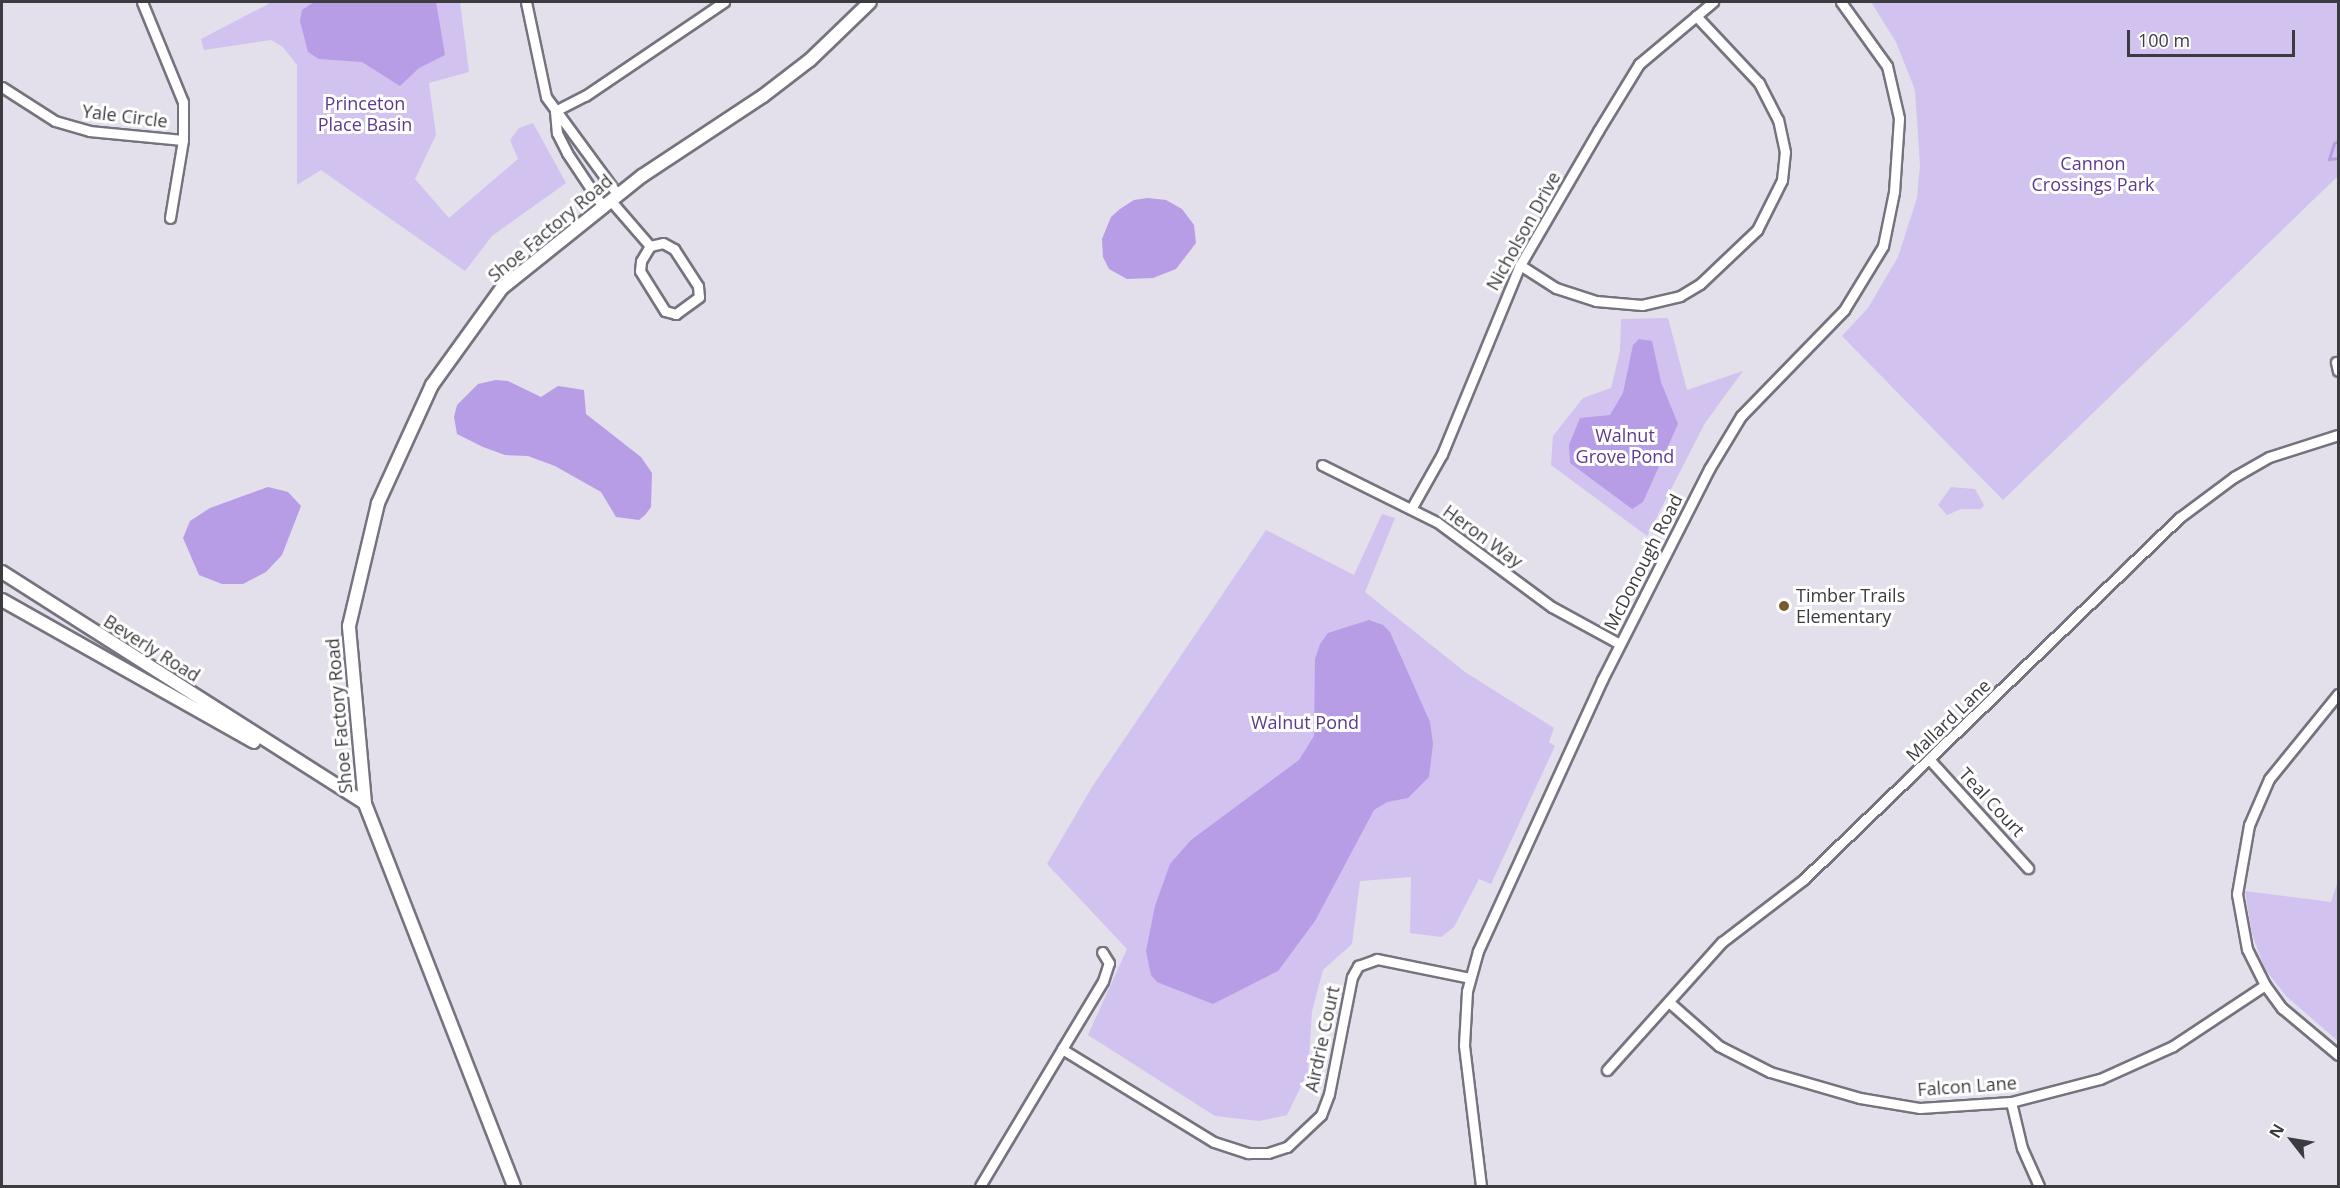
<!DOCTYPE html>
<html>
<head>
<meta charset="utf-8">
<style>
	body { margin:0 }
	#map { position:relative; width:2340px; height:1188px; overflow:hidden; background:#e3dfeb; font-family:"Open Sans",sans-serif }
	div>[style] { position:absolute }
	.green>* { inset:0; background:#d2c2f0 }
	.water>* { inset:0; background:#b79ce6 }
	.stream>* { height:3px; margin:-1.5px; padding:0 1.5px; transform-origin:1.5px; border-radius:1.5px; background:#b79ce6 }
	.roads { filter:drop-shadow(2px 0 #77737e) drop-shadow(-2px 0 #77737e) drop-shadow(0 2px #77737e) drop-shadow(0 -2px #77737e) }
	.minor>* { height:9px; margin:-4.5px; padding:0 4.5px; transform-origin:4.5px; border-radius:4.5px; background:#fff }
	.tertiary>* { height:12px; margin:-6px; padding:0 6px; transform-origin:6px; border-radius:6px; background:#fff }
	.dots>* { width:16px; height:16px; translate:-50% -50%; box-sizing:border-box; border:3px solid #fff; border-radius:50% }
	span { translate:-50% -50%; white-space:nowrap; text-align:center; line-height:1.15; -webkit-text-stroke:6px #fff; paint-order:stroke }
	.park-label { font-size:18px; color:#5e398e }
	.street-label { font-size:18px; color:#3c3b3f }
	.poi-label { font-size:18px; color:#3c3b3f }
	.left { translate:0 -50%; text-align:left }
	.frame { position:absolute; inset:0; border:3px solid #3c3b3f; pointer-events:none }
	.north { position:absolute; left:2262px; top:1110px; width:60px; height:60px; -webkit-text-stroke:4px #fff; paint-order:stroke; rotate:301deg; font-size:16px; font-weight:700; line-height:24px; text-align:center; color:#3c3b3f }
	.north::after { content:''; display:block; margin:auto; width:21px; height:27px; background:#3c3b3f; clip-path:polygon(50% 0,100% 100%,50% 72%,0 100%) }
	.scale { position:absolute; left:2127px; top:30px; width:168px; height:27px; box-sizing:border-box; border:3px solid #3c3b3f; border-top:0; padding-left:8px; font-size:18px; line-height:21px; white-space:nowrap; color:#3c3b3f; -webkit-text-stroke:4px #fff; paint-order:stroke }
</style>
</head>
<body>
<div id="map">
	<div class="green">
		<div style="clip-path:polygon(272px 2px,460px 2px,469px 72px,429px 83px,436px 135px,415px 179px,449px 218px,518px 159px,510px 140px,519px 128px,533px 123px,566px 183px,492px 236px,465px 271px,321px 170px,297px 185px,297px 65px,283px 47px,271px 40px,204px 50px,201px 39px)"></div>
		<div style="clip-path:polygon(1871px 2px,2338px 2px,2338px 176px,2003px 500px,1842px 336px,1868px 308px,1898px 257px,1917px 198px,1920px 166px,1915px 90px,1896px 42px)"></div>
		<div style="clip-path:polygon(1668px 318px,1687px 390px,1743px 371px,1705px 423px,1647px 536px,1551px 465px,1553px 436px,1583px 398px,1611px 388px,1620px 351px,1621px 319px)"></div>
		<div style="clip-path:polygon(1951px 487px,1975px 489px,1984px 505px,1981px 509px,1961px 509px,1947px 515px,1938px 505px)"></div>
		<div style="clip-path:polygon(1382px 514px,1395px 518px,1365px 592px,1465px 672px,1554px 728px,1549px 742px,1555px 746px,1491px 884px,1479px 879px,1454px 927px,1441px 937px,1410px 933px,1411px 877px,1360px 881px,1352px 944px,1323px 970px,1312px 1011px,1308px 1072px,1287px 1115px,1259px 1121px,1215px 1116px,1088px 1035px,1127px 949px,1047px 864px,1092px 787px,1266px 530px,1354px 575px)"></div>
		<div style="clip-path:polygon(2338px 881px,2338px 1041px,2286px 996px,2265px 969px,2252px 934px,2245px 891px,2331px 902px)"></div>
	</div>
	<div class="water">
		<div style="clip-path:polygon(314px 2px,436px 2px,445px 55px,419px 68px,400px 86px,362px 62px,319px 59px,308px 52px,300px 21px,302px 10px)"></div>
		<div style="clip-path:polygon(1148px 198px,1166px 200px,1182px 209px,1194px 225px,1196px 243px,1176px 269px,1153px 278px,1127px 279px,1109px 269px,1103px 257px,1102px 239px,1111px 217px,1120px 209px,1134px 200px)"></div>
		<div style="clip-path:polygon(1639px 339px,1652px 341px,1661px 382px,1678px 424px,1643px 502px,1632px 509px,1570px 463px,1569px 445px,1580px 418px,1610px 415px,1623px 393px,1633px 345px)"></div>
		<div style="clip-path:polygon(496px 380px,508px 381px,541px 397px,558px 386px,584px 390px,586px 414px,641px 457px,652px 473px,651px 507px,645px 515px,639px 520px,616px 517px,601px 492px,555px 466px,528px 456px,505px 455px,483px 447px,457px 434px,454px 417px,457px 405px,478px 384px)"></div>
		<div style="clip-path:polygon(268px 487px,288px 492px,301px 506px,282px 555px,266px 572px,243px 584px,222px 584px,199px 575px,183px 538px,190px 521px,210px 508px)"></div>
		<div style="clip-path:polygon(1369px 620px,1383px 625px,1390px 632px,1430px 722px,1433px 744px,1429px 777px,1408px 798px,1387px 802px,1374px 810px,1315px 921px,1278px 971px,1213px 1004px,1157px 982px,1151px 975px,1146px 951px,1155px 906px,1170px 864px,1191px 840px,1299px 760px,1314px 736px,1315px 659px,1320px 644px,1328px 633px)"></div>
	</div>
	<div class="stream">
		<div style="left:2338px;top:141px;width:4px;rotate:153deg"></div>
		<div style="left:2334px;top:143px;width:17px;rotate:107deg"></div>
		<div style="left:2329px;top:159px;width:9px;rotate:-6deg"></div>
	</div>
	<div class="roads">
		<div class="minor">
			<div style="left:142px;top:2px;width:108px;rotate:67.7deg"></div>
			<div style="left:183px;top:102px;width:38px;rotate:90deg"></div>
			<div style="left:183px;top:140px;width:79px;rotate:99.5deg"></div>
			<div style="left:526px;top:2px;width:97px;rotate:78.1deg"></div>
			<div style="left:546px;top:97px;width:122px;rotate:53.7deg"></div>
			<div style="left:2px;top:87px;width:63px;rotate:32.7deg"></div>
			<div style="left:55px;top:121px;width:35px;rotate:16deg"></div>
			<div style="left:89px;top:131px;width:94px;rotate:5.5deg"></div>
			<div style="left:555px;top:111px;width:34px;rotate:-27deg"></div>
			<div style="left:585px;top:96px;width:168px;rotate:-34.1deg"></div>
			<div style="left:555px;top:111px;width:22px;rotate:85deg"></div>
			<div style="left:557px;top:133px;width:22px;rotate:63deg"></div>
			<div style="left:567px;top:153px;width:65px;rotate:56.3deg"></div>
			<div style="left:611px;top:201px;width:60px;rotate:49.1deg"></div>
			<div style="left:650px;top:246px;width:13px;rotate:-13deg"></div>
			<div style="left:663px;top:243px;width:13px;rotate:29deg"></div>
			<div style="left:674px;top:249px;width:44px;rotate:57deg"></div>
			<div style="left:698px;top:286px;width:11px;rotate:85deg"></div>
			<div style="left:699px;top:297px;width:29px;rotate:144deg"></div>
			<div style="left:676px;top:314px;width:11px;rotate:-165deg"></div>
			<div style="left:665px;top:311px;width:47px;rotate:-122deg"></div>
			<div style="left:640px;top:271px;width:10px;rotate:-84deg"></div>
			<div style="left:641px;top:261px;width:17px;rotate:-59deg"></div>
			<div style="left:1520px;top:265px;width:43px;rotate:32.6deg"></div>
			<div style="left:1556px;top:288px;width:42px;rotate:18deg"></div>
			<div style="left:1596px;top:301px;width:46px;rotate:5deg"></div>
			<div style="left:1642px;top:305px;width:39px;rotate:-13deg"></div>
			<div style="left:1680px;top:296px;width:23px;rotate:-31deg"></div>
			<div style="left:1700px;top:284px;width:79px;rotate:-43.5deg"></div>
			<div style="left:1757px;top:230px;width:56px;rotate:-63.4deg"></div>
			<div style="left:1782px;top:180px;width:28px;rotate:-84deg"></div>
			<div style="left:1785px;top:152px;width:33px;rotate:-102deg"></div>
			<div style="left:1778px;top:120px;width:42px;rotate:-117.2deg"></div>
			<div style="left:1759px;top:83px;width:92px;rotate:-133.2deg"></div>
			<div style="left:2336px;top:362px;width:9px;rotate:77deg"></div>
			<div style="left:1322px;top:465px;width:128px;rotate:26.4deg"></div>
			<div style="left:1437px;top:522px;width:143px;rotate:36.5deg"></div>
			<div style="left:1552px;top:607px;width:77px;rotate:28.6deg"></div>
			<div style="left:1411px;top:509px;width:63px;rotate:-60.6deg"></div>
			<div style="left:1442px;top:454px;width:204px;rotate:-67.6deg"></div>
			<div style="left:1520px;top:265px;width:155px;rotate:-59.8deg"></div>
			<div style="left:1598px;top:131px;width:79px;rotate:-58.5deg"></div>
			<div style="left:1639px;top:64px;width:97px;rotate:-40deg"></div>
			<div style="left:2338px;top:694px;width:109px;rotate:129.1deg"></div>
			<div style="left:2269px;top:779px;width:50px;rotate:113.5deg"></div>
			<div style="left:2249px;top:825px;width:70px;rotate:99.9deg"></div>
			<div style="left:2237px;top:894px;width:56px;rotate:79.7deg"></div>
			<div style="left:2247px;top:949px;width:40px;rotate:63.4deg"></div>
			<div style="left:2265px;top:985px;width:29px;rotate:54deg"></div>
			<div style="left:2282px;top:1008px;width:73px;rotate:40deg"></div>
			<div style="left:1930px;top:760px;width:146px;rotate:47.8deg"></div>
			<div style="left:1670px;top:1003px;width:65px;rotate:41.3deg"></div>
			<div style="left:1719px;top:1046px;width:57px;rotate:27deg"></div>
			<div style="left:1770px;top:1072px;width:94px;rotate:16.1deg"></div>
			<div style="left:1860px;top:1098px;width:61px;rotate:9.5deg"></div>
			<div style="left:1920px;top:1108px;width:91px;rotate:-3.8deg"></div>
			<div style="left:2011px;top:1102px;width:92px;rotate:-14.5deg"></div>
			<div style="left:2100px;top:1079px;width:80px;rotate:-24.3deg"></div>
			<div style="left:2173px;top:1046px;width:110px;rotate:-33.5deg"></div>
			<div style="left:1062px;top:1049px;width:79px;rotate:-58.9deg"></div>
			<div style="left:1103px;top:981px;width:19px;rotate:-72deg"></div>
			<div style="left:1109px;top:963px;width:13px;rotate:-122deg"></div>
			<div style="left:1607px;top:1070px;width:172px;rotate:-48.1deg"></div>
			<div style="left:1722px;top:942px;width:103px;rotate:-37.5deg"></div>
			<div style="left:1804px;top:879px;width:521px;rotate:-43.91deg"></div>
			<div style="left:2179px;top:518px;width:69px;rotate:-36.7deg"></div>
			<div style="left:2234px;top:477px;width:40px;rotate:-29.7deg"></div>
			<div style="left:2269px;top:457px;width:72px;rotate:-17.7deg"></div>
			<div style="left:2011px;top:1102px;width:47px;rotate:76.6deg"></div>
			<div style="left:2022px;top:1148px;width:42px;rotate:65.9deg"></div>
			<div style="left:980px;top:1186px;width:160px;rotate:-59.1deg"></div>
			<div style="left:1062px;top:1049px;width:178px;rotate:31.5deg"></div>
			<div style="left:1214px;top:1142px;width:36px;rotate:18deg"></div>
			<div style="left:1248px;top:1153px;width:20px"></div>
			<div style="left:1268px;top:1153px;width:20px;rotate:-18deg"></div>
			<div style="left:1287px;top:1147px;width:47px;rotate:-43.3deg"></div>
			<div style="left:1321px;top:1115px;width:22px;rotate:-69deg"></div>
			<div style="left:1329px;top:1094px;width:119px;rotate:-78.9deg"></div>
			<div style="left:1352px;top:977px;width:13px;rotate:-61deg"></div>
			<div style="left:1358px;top:966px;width:20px;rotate:-20deg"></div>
			<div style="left:1377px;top:959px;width:95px;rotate:11.5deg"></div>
			<div style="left:1481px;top:1186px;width:142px;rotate:-96.9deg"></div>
			<div style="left:1464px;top:1045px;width:54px;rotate:-86.8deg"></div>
			<div style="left:1467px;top:991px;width:41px;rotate:-74.6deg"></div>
			<div style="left:1478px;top:951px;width:298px;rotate:-65.4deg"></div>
			<div style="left:1602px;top:680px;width:237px;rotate:-63.1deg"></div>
			<div style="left:1709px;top:469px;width:62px;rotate:-58.9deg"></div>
			<div style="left:1741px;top:416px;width:148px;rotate:-45.8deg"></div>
			<div style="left:1844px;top:310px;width:75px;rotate:-58.6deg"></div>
			<div style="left:1883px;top:246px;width:55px;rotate:-78.5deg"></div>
			<div style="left:1894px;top:192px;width:74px;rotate:-86.1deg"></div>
			<div style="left:1899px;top:118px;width:53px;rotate:-103deg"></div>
			<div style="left:1887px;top:66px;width:79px;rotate:-125.7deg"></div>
		</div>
		<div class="tertiary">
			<div style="left:2px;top:572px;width:430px;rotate:32.5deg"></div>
			<div style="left:2px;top:600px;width:289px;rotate:29.4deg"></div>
			<div style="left:514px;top:1186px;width:411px;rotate:-111.3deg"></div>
			<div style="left:365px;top:803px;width:178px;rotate:-95.2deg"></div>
			<div style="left:349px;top:626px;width:126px;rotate:-76.7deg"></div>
			<div style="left:378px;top:503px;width:130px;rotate:-65.4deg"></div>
			<div style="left:432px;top:385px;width:120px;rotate:-54.2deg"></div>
			<div style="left:502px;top:288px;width:179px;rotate:-38.7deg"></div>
			<div style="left:642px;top:176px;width:145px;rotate:-33.5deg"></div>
			<div style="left:763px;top:96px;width:59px;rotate:-37.5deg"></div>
			<div style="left:810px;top:60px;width:83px;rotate:-44deg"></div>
		</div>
	</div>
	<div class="dots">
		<div style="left:1784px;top:606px;background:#7a5c30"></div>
	</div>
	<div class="park-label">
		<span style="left:365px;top:114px">Princeton<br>Place Basin</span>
		<span style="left:2093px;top:174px">Cannon<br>Crossings Park</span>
		<span style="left:1625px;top:446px">Walnut<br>Grove Pond</span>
		<span style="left:1305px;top:722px">Walnut Pond</span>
	</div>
	<div class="street-label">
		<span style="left:125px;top:116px;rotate:7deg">Yale Circle</span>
		<span style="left:550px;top:228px;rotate:-40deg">Shoe Factory Road</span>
		<span style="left:1523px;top:231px;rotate:-61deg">Nicholson Drive</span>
		<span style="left:1483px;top:536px;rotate:36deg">Heron Way</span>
		<span style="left:1643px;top:562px;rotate:-63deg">McDonough Road</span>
		<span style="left:152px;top:648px;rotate:32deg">Beverly Road</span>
		<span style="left:339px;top:716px;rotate:-95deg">Shoe Factory Road</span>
		<span style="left:1948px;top:720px;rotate:-44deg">Mallard Lane</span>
		<span style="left:1992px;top:802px;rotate:47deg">Teal Court</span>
		<span style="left:1322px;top:1039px;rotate:-78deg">Airdrie Court</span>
		<span style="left:1967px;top:1086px;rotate:-4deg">Falcon Lane</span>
	</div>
	<div class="poi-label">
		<span class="left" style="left:1796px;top:606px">Timber Trails<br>Elementary</span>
	</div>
	<div class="frame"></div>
	<div class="north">N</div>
	<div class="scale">100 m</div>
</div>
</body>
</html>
